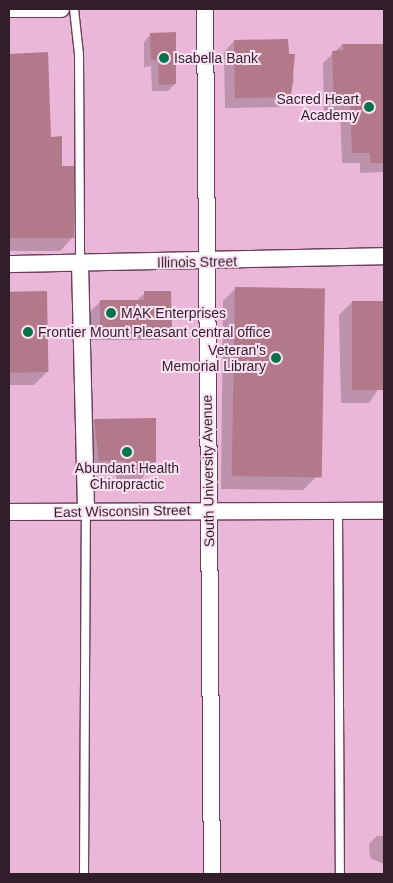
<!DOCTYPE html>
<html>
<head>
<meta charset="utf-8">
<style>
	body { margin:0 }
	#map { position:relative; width:393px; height:883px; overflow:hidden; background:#ebb7d8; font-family:Helvetica,sans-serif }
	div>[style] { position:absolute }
	.shadow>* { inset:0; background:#0003 }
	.building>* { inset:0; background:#b2798a; transform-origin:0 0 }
	.roads { filter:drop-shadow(1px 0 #693d5a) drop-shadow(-1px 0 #693d5a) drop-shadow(0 1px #693d5a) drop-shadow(0 -1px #693d5a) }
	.service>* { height:8px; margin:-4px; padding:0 4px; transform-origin:4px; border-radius:4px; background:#fff }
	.minor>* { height:16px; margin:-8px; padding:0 8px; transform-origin:8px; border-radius:8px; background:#fff }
	.dots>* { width:14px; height:14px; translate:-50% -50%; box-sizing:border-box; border:2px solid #fce1f2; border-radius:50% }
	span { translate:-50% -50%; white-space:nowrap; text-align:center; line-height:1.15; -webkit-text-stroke:4px #fce1f2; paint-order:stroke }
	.poi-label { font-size:14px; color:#321e2b }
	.left { translate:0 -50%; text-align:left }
	.right { translate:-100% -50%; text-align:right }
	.street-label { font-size:14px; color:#321e2b }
	.frame { position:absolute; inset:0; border:10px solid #321e2b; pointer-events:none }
</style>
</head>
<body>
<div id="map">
	<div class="shadow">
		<div style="clip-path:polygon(151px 34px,175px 84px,168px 91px,152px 91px,151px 66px,144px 67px,144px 42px)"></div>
		<div style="clip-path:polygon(287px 40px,294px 80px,290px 96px,279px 107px,225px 108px,224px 52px,234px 41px)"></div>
		<div style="clip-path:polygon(342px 45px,384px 45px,384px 172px,360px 173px,360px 163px,342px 163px,340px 111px,324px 112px,323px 63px)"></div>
		<div style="clip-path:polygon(47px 54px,49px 138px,61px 168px,73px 237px,60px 251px,9px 251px,9px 55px)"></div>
		<div style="clip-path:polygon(236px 288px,316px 477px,303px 490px,221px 489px,223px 301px)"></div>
		<div style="clip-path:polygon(9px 293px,46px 293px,47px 372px,34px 385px,9px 385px)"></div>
		<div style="clip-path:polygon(145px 293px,170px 329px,160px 340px,90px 340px,90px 312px,101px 301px,136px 301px)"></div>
		<div style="clip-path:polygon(352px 302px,384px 302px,384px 381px,369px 403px,341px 403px,339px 315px)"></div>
		<div style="clip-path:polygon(94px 420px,155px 461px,137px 485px,116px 483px,116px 471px,89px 471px,84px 431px)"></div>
		<div style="clip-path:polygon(377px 836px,384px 836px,384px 864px,370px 858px,369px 844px)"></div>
	</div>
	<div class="building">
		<div style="clip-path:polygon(176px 32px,176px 84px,159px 85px,158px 60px,151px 60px,150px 33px)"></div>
		<div style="clip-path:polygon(288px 39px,289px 54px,295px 54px,291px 97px,235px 98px,234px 40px)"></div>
		<div style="clip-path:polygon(342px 44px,384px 44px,384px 163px,370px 163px,370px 153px,352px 153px,350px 101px,334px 102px,332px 51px,344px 50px)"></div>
		<div style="clip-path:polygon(48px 52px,51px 137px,62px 136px,62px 166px,74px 166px,74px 238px,9px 238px,9px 54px)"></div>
		<div style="left:235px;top:287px;width:90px;height:189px;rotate:1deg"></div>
		<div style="left:47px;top:291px;width:81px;height:38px;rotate:89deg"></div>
		<div style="clip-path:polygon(144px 291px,171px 291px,172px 330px,100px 331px,100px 300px,144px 300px)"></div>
		<div style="left:352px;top:301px;width:32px;height:89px"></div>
		<div style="clip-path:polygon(156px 418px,156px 462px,148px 462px,149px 475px,126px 473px,126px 461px,99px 461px,94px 419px)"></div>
	</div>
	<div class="roads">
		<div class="service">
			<div style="left:74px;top:9px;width:45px;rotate:83.7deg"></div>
			<div style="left:79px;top:54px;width:209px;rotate:89.7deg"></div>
			<div style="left:338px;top:511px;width:363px;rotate:89.7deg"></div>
			<div style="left:84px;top:874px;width:362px;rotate:-89.7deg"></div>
		</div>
		<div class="minor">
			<div style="left:9px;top:9px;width:52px"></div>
			<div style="left:205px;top:9px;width:865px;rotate:89.54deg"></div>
			<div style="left:80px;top:263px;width:249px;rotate:88.6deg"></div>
			<div style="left:9px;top:264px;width:375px;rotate:-1.2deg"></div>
			<div style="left:9px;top:512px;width:375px;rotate:-0.2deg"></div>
		</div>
	</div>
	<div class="dots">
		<div style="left:164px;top:58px;background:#08734b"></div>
		<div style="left:369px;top:107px;background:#08734b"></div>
		<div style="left:111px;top:313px;background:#08734b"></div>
		<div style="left:28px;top:332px;background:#08734b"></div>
		<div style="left:276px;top:358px;background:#08734b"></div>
		<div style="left:127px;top:452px;background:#08734b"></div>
	</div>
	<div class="poi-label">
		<span class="left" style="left:174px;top:58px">Isabella Bank</span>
		<span class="right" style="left:359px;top:107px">Sacred Heart<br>Academy</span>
		<span class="left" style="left:121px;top:313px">MAK Enterprises</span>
		<span class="left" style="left:38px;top:332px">Frontier Mount Pleasant central office</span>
		<span class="right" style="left:266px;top:358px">Veteran's<br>Memorial Library</span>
		<span style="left:127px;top:476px">Abundant Health<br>Chiropractic</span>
	</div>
	<div class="street-label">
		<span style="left:197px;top:262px;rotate:-1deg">Illinois Street</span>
		<span style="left:208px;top:471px;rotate:-91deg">South University Avenue</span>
		<span style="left:122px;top:511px;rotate:-1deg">East Wisconsin Street</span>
	</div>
	<div class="frame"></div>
</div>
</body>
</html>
